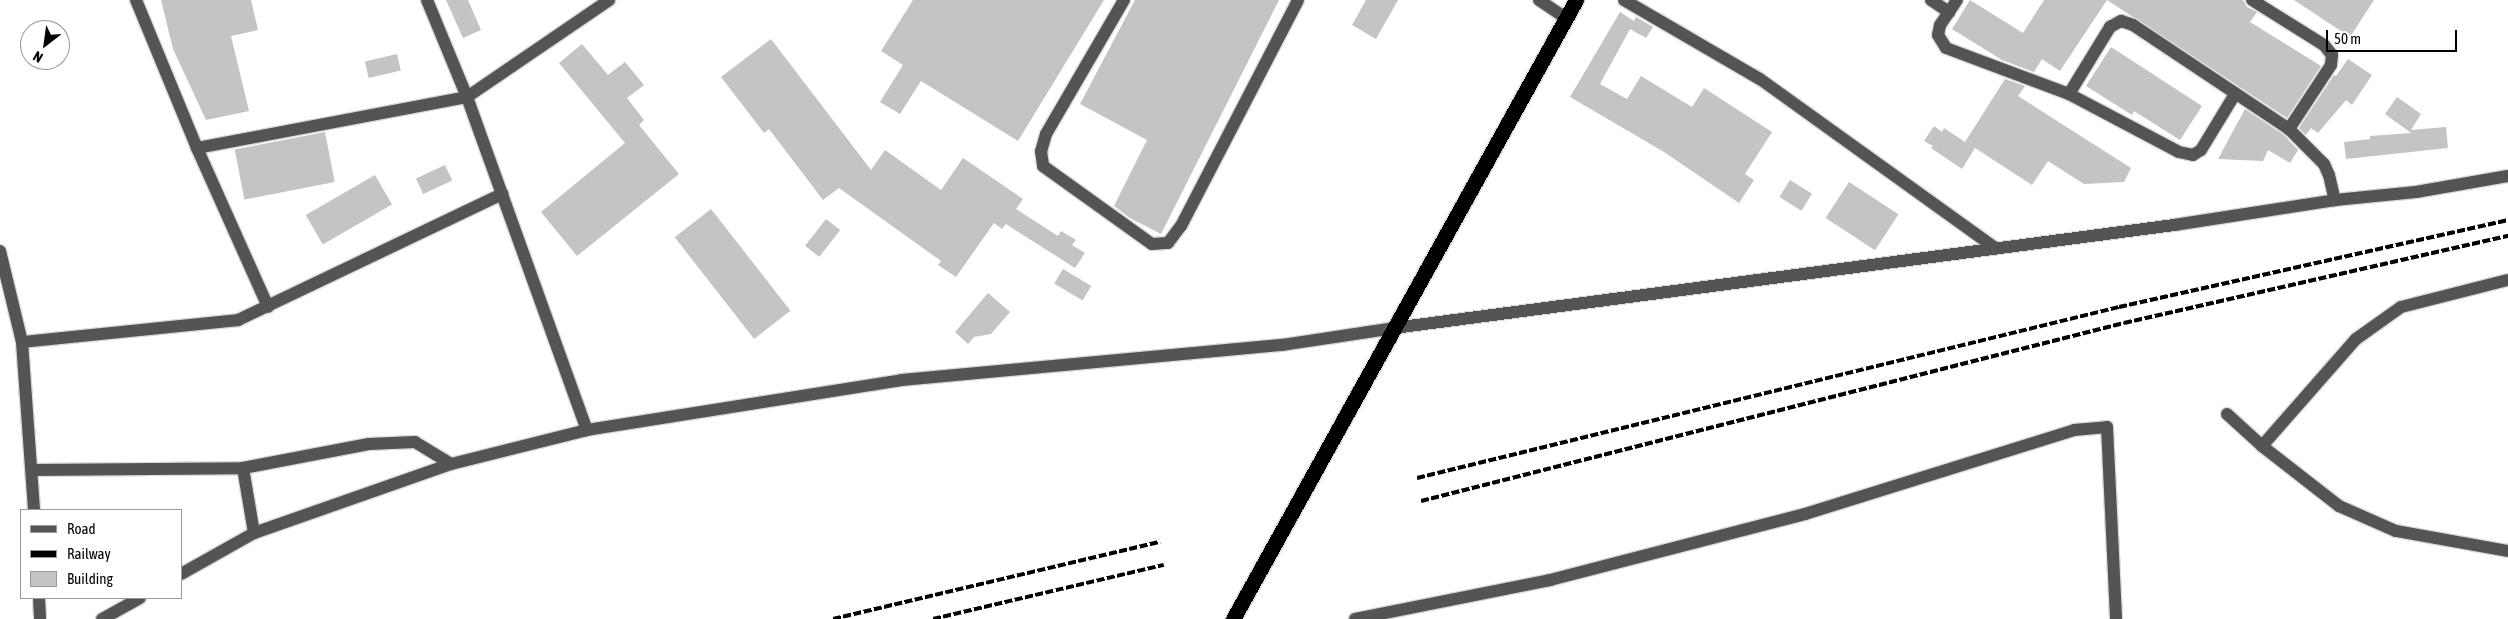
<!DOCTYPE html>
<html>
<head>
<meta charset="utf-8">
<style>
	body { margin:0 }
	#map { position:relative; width:2508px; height:619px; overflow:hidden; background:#fff; font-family:"Asap Condensed",sans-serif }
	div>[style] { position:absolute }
	.building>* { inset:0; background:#c4c4c4; transform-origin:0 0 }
	.roads { filter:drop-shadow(1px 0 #dbdbdb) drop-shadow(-1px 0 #dbdbdb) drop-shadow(0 1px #dbdbdb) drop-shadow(0 -1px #dbdbdb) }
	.minor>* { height:12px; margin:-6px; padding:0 6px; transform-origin:6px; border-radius:6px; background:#545454 }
	.highway>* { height:15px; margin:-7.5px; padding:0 7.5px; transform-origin:7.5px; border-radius:7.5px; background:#000 }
	.rail>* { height:4px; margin-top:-2px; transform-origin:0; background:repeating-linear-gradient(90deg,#000 0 8px,transparent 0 10.5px) }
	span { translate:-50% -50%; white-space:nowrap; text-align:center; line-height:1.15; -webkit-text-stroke:5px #fff; paint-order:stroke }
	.legend { position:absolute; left:20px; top:509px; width:162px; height:90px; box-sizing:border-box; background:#fff; border:1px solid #999; margin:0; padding:6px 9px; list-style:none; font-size:15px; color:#000 }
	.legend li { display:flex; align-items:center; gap:10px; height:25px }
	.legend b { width:25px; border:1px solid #999 }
	.north { position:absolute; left:20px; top:20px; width:50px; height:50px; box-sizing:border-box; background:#fff; border:1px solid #999; border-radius:50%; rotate:210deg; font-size:14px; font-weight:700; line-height:20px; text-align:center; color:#000 }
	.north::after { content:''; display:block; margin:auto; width:18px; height:22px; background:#000; clip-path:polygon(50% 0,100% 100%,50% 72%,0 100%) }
	.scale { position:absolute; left:2326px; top:30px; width:131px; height:22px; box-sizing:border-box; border:2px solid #000; border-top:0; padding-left:6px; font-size:15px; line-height:18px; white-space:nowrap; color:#000; -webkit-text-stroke:4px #fff; paint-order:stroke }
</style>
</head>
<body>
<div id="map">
	<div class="building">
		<div style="clip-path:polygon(161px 0,251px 0,258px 30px,231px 36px,249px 111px,206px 120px,173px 49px)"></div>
		<div style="clip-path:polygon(446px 0,468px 0,481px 30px,463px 38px)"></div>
		<div style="clip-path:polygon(913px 0,1104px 0,1018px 141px,921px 81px,900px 114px,880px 102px,903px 65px,881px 51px)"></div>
		<div style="clip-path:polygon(1135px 0,1279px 0,1161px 234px,1130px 218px,1114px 206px,1147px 140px,1080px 104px)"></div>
		<div style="clip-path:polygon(1366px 0,1398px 0,1376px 39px,1352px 25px)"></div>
		<div style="clip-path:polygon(1970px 0,2023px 33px,2044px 0,2107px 0,2060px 71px,2042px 59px,2034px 72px,2002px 60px,1952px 29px)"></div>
		<div style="clip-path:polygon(2107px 0,2243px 0,2247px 7px,2257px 12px,2250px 22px,2321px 66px,2287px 118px)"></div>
		<div style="clip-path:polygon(2294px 0,2374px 0,2350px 37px)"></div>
		<div style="clip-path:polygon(1620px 12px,1634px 21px,1636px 17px,1653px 27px,1646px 38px,1630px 29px,1600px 84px,1627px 99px,1641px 76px,1692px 107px,1704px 88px,1772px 132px,1745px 174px,1754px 180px,1739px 203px,1664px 152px,1570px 97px)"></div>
		<div style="clip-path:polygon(771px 39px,871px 170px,885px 150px,941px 190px,963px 158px,1023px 199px,1016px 209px,1058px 236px,1061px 231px,1076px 240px,1072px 245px,1085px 253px,1075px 268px,1006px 224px,1002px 229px,994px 223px,956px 277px,938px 265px,941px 261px,839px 188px,823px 200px,769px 129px,764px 133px,721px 77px)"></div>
		<div style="clip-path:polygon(582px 44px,608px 75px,625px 62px,644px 85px,627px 98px,644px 120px,639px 125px,679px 174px,577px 256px,541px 212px,625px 143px,559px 63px)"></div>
		<div style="clip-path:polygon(2111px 47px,2202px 106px,2180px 140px,2134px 111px,2132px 115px,2086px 86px)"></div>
		<div style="left:397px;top:54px;width:17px;height:33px;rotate:77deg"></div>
		<div style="clip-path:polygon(2348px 59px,2372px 75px,2352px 105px,2346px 100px,2318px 133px,2311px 128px,2306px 135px,2299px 128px,2334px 75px,2336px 76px)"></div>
		<div style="clip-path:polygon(2005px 79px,2025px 86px,2018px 96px,2131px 168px,2124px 182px,2084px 184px,2048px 161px,2032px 185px,1975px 148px,1962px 169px,1931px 148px,1933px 146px,1924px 141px,1934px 126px,1942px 132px,1944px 128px,1965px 142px)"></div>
		<div style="clip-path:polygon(2397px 97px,2421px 114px,2411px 130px,2446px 127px,2448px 148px,2346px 159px,2344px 142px,2370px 139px,2370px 136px,2411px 133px,2385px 114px)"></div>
		<div style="clip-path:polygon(2245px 109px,2284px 135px,2298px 150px,2290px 163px,2268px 150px,2263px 161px,2218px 159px)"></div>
		<div style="left:325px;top:132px;width:51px;height:92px;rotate:79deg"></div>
		<div style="left:445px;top:165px;width:17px;height:32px;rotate:65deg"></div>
		<div style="left:375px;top:175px;width:34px;height:80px;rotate:60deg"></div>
		<div style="left:1790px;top:180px;width:26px;height:20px;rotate:32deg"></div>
		<div style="left:1849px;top:182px;width:59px;height:43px;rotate:33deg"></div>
		<div style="left:711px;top:209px;width:129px;height:46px;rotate:52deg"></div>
		<div style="left:826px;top:219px;width:18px;height:34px;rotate:38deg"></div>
		<div style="left:1063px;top:269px;width:33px;height:17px;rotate:31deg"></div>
		<div style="clip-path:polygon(988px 293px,1010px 312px,991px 334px,974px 337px,968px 344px,955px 332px)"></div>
	</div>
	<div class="roads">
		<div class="minor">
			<div style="left:136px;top:0;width:160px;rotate:67.6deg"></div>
			<div style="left:197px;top:148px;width:174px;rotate:65.9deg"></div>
			<div style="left:427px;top:0;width:105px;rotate:67.6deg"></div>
			<div style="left:467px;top:97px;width:354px;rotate:70.2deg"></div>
			<div style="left:1124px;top:0;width:155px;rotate:120.2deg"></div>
			<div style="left:1046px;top:134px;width:18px;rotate:106deg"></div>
			<div style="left:1041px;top:151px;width:15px;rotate:82deg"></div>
			<div style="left:1043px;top:166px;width:134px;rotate:35.6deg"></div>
			<div style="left:1152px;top:244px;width:16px;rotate:-4deg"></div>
			<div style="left:1168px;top:243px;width:21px;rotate:-53deg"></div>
			<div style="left:1181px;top:226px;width:254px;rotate:-62.6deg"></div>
			<div style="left:1539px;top:0;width:32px;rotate:34deg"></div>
			<div style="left:1624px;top:0;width:157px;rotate:30.2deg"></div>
			<div style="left:1760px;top:79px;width:289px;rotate:35.7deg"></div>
			<div style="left:1931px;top:0;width:22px;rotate:34deg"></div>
			<div style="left:1957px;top:0;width:30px;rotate:124deg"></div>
			<div style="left:1940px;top:25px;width:10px;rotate:101deg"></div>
			<div style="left:1938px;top:35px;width:15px;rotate:58deg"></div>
			<div style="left:1946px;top:48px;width:131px;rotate:20.5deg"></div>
			<div style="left:2069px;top:94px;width:124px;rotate:27.8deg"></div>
			<div style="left:2179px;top:152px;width:14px;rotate:12deg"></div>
			<div style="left:2193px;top:155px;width:9px;rotate:-32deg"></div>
			<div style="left:2201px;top:150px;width:66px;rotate:-58.7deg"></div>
			<div style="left:2252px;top:0;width:85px;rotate:32deg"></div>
			<div style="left:2324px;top:45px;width:13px;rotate:51deg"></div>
			<div style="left:2332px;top:55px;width:10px;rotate:96deg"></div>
			<div style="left:2331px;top:65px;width:77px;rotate:123.3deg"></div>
			<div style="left:2069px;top:94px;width:79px;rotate:-58.5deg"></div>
			<div style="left:2110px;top:27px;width:13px;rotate:-29deg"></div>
			<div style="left:2121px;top:21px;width:13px;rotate:18deg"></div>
			<div style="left:2133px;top:25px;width:187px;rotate:33.7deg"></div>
			<div style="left:2289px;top:129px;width:49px;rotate:45deg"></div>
			<div style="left:2324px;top:164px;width:12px;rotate:66deg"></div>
			<div style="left:2329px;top:175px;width:26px;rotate:77deg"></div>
			<div style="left:197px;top:148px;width:275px;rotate:-10.7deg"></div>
			<div style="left:467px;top:97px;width:172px;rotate:-34.3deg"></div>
			<div style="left:0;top:251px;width:94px;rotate:76.4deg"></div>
			<div style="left:22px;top:342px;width:168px;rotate:85.9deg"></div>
			<div style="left:22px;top:342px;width:217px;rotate:-5.8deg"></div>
			<div style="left:238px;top:320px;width:293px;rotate:-25.5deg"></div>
			<div style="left:2227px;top:414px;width:47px;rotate:42.4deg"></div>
			<div style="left:2262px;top:446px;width:98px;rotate:37.9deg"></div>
			<div style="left:2339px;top:506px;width:62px;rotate:23.7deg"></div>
			<div style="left:2396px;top:531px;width:114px;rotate:10.1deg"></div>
			<div style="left:2262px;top:446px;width:142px;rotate:-48.7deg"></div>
			<div style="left:2356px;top:339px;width:55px;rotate:-35.4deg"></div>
			<div style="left:2401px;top:307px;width:110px;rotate:-14.2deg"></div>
			<div style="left:243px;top:468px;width:66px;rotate:80.4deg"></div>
			<div style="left:32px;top:470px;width:211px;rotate:-0.5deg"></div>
			<div style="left:243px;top:468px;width:128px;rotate:-10.8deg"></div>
			<div style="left:369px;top:444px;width:46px;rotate:-2.5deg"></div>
			<div style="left:415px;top:442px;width:42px;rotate:31.4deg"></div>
			<div style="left:181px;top:574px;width:84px;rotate:-29.3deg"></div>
			<div style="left:254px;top:533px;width:209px;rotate:-19.3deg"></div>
			<div style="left:451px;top:464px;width:140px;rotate:-14deg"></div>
			<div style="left:587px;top:430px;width:319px;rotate:-9deg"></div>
			<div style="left:902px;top:380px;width:382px;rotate:-5.3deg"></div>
			<div style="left:1282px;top:345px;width:113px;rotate:-8.6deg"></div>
			<div style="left:1394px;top:328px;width:787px;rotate:-7.52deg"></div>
			<div style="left:2174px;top:225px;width:163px;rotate:-8.8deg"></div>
			<div style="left:2335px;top:200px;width:81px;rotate:-5.6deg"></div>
			<div style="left:2416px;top:192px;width:93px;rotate:-9.9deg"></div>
			<div style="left:39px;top:598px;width:21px;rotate:87deg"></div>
			<div style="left:102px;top:619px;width:43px;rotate:-28.9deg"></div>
			<div style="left:1355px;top:619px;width:199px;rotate:-11.3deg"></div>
			<div style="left:1550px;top:580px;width:263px;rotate:-14.5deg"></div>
			<div style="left:1805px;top:514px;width:282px;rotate:-17.3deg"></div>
			<div style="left:2074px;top:430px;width:33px;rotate:-5deg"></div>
			<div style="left:2107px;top:427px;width:192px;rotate:87.3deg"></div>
		</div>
		<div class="highway">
			<div style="left:1233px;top:619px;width:708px;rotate:-61.01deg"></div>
		</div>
	</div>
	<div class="rail">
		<div style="left:1417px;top:478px;width:723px;rotate:-13.69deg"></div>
		<div style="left:2119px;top:307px;width:399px;rotate:-12.6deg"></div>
		<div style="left:1421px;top:501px;width:725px;rotate:-14.21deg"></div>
		<div style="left:2124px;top:323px;width:394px;rotate:-12.8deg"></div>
		<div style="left:833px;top:619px;width:336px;rotate:-13.3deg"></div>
		<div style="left:933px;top:619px;width:237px;rotate:-13.2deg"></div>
	</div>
	<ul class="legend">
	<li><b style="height:6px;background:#545454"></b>Road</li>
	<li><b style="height:6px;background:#000"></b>Railway</li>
	<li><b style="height:14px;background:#c4c4c4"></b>Building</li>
	</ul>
	<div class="north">N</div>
	<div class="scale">50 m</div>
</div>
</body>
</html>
